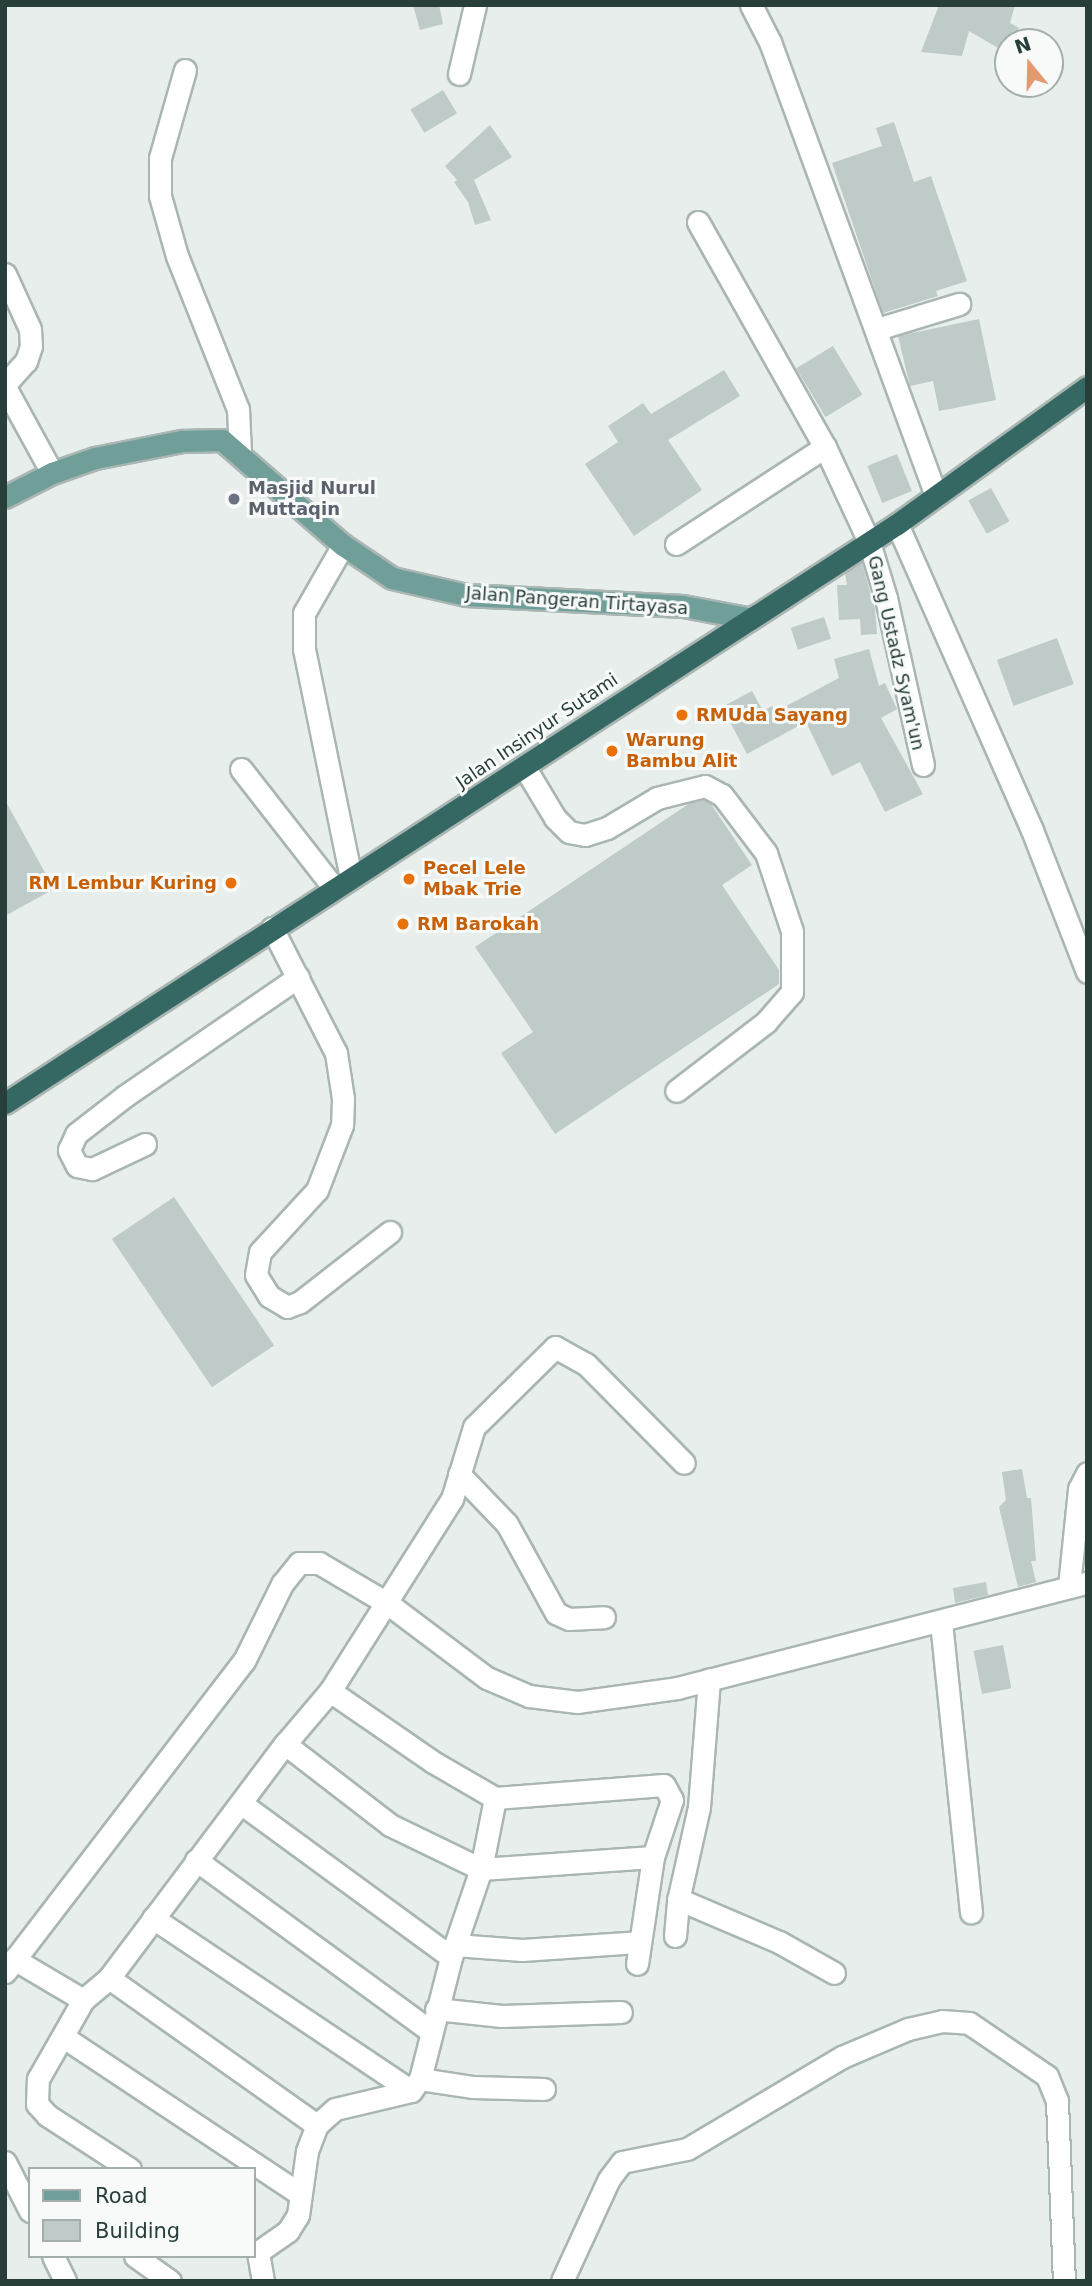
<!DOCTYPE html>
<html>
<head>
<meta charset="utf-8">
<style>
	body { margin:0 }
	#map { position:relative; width:1092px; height:2286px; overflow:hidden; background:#e7eeeb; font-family:"DejaVu Sans",sans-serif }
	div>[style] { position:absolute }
	.building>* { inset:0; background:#bfcbc8; transform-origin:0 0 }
	.roads { filter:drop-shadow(2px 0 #aab6b3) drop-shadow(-2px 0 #aab6b3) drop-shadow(0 2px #aab6b3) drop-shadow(0 -2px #aab6b3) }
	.minor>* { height:21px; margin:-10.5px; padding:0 10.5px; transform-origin:10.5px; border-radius:10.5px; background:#fff }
	.major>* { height:21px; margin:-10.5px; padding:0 10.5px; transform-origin:10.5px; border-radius:10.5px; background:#709e98 }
	.highway>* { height:21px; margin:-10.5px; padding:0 10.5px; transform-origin:10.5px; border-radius:10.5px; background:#356863 }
	.dots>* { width:19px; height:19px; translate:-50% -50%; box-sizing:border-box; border:4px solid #f7faf9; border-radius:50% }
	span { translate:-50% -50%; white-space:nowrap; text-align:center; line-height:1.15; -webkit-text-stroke:6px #f7faf9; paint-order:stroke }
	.worship-label { font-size:18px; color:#5b616d; font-weight:700 }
	.left { translate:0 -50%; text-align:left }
	.street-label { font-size:18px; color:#273e3b }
	.food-label { font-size:18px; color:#c56008; font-weight:700 }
	.right { translate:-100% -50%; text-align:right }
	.frame { position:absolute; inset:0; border:7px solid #273e3b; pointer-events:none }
	.legend { position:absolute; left:28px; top:2167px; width:228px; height:91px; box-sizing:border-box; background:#f7faf9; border:2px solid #a4afad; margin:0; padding:9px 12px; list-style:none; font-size:21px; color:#273e3b }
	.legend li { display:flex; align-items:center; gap:14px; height:35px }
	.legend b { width:35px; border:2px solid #a4afad }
	.north { position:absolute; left:994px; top:28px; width:70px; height:70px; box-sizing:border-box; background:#f7faf9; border:2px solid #a4afad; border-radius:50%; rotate:341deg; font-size:19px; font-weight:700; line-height:28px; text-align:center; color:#273e3b }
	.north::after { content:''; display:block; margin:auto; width:24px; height:32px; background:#e4996e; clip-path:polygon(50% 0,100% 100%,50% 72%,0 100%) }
</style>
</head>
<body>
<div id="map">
	<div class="building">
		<div style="clip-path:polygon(413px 5px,439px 5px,443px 24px,420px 30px)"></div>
		<div style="clip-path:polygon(939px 5px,1015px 5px,1010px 23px,1019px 28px,1005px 52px,969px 31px,962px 56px,921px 52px)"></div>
		<div style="left:443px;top:90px;width:27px;height:38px;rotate:59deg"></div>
		<div style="clip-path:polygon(894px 122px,914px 182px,931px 176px,967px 281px,936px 291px,938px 296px,883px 313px,832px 163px,882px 146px,876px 128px)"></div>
		<div style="clip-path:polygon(490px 125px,512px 157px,474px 180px,491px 220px,475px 225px,468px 202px,454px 182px,457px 180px,445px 166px)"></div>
		<div style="clip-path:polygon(979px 319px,996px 400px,939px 411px,933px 381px,910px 386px,898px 336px)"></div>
		<div style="left:833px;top:346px;width:57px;height:43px;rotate:59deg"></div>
		<div style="clip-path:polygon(724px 370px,740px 396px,668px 440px,702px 490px,634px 536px,585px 464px,618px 442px,608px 426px,643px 403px,651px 414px)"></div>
		<div style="left:897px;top:454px;width:40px;height:32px;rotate:68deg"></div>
		<div style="left:991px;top:488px;width:38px;height:26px;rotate:61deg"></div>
		<div style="clip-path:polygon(862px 563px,875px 609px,877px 634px,861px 635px,860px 619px,839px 620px,837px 585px,847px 585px,845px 573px)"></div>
		<div style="left:824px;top:617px;width:23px;height:35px;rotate:72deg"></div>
		<div style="left:1057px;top:638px;width:49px;height:64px;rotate:70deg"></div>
		<div style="clip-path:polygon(869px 649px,879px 686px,885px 683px,897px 709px,881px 718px,923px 794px,885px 812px,860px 762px,832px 776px,806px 722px,747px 754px,722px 707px,752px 691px,763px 711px,772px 706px,775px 712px,839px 678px,834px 659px)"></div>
		<div style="clip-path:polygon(5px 800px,54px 889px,5px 916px)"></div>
		<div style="clip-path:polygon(703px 800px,711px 804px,752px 865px,722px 885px,779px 970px,779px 984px,555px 1134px,501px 1053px,533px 1032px,475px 947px,690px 803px)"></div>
		<div style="left:174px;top:1197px;width:179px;height:75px;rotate:56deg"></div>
		<div style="clip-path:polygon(1022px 1469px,1027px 1498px,1031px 1498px,1036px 1561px,1031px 1561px,1036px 1582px,1018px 1587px,999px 1507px,1006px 1500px,1002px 1472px)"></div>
		<div style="clip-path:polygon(986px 1582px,988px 1595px,955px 1603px,953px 1588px)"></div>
		<div style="left:1003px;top:1645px;width:44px;height:30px;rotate:79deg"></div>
	</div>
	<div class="roads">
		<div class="minor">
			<div style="left:751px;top:5px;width:42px;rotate:62.8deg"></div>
			<div style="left:770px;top:42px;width:483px;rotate:69.9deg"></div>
			<div style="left:185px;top:70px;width:91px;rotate:105.9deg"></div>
			<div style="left:160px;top:158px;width:38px;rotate:90deg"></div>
			<div style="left:160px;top:196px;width:62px;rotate:74.2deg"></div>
			<div style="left:177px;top:256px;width:165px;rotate:68.3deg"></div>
			<div style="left:238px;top:409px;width:42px;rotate:87.3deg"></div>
			<div style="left:459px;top:74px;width:71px;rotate:-76.9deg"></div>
			<div style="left:698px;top:222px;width:258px;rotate:60.6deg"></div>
			<div style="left:825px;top:447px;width:105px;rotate:65.1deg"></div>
			<div style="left:869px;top:542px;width:59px;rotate:73.1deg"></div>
			<div style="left:886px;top:598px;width:171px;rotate:77.5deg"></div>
			<div style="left:5px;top:274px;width:60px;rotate:65.6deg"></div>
			<div style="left:30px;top:329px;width:17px;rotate:87deg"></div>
			<div style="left:31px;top:346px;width:16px;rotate:108deg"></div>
			<div style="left:26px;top:361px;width:31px;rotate:132deg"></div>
			<div style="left:877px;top:329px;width:86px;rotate:-17deg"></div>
			<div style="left:5px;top:387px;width:98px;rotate:61.3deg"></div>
			<div style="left:897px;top:524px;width:334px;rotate:66.2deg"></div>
			<div style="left:1032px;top:830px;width:152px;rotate:68.8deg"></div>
			<div style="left:676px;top:544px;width:178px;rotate:-33.1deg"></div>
			<div style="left:343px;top:545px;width:78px;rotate:119.8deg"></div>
			<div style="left:304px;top:613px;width:36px;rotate:90deg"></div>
			<div style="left:304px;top:649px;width:234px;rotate:78.4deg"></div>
			<div style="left:525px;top:768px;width:58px;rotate:59deg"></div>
			<div style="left:555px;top:818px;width:20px;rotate:45deg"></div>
			<div style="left:569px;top:832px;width:16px;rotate:11deg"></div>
			<div style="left:585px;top:835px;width:23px;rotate:-18deg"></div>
			<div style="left:607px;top:828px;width:58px;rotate:-31deg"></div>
			<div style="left:657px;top:798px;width:49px;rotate:-14deg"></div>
			<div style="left:705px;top:786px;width:19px;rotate:28deg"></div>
			<div style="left:722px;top:795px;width:73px;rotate:52.8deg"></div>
			<div style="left:766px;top:853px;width:82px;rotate:71.6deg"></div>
			<div style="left:792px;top:931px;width:61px;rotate:90deg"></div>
			<div style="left:792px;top:992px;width:40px;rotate:131deg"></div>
			<div style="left:766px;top:1022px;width:113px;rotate:142.5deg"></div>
			<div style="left:241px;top:769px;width:151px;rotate:52deg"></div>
			<div style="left:272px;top:928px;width:140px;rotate:62.9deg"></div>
			<div style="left:336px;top:1053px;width:47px;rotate:81.3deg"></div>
			<div style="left:343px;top:1099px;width:26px;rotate:92deg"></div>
			<div style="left:342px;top:1125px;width:70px;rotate:111deg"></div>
			<div style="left:317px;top:1190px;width:84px;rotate:132.6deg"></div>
			<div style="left:260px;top:1252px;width:23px;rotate:100deg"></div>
			<div style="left:256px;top:1275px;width:25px;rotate:58deg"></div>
			<div style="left:269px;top:1296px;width:21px;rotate:31deg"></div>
			<div style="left:287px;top:1307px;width:14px;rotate:-21deg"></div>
			<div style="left:300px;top:1302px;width:114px;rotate:-37.9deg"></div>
			<div style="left:145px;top:1144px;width:59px;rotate:154.7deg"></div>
			<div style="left:92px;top:1169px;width:15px;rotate:-169deg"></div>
			<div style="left:77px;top:1166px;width:18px;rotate:-117deg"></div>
			<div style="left:69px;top:1150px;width:17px;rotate:-66deg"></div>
			<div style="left:76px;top:1134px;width:62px;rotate:-37.8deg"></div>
			<div style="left:125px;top:1096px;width:210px;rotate:-34.5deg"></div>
			<div style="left:459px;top:1474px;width:69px;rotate:46.2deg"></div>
			<div style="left:507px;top:1524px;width:102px;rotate:61.2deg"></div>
			<div style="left:556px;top:1613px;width:14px;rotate:25deg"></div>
			<div style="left:569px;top:1619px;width:35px;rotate:-3deg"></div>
			<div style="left:1069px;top:1586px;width:98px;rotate:-84.1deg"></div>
			<div style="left:1079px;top:1489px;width:18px;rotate:-63deg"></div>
			<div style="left:941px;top:1622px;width:292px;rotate:84.1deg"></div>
			<div style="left:330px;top:1691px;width:125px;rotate:34.6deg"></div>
			<div style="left:433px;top:1762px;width:72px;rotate:30.1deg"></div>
			<div style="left:495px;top:1798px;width:169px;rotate:-4.4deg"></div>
			<div style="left:664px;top:1785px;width:17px;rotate:62deg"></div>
			<div style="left:672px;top:1800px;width:60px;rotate:108.4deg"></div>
			<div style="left:653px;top:1857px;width:108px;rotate:98.5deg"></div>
			<div style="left:285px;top:1744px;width:133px;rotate:37.6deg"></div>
			<div style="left:390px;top:1825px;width:101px;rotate:25.8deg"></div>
			<div style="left:481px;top:1869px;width:172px;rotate:-4deg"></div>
			<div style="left:242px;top:1804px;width:259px;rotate:36.2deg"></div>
			<div style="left:451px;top:1957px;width:93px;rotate:-71.2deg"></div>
			<div style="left:481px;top:1869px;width:72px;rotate:-78.8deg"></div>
			<div style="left:196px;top:1860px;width:288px;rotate:36.1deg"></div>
			<div style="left:678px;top:1899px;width:110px;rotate:23.1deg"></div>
			<div style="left:779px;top:1942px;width:63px;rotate:29.4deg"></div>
			<div style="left:153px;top:1918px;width:311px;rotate:33.8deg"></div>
			<div style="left:675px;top:1936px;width:35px;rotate:-85deg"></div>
			<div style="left:678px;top:1901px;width:96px;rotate:-77.4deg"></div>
			<div style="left:699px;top:1807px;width:128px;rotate:-85.5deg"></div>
			<div style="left:455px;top:1945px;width:67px;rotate:4.3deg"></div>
			<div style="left:522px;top:1950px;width:116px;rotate:-3.9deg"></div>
			<div style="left:14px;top:1959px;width:80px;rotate:30.7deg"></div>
			<div style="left:5px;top:1972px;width:392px;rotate:-52.5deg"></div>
			<div style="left:244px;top:1661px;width:86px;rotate:-63.7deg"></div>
			<div style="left:282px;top:1584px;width:27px;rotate:-51deg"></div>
			<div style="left:299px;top:1563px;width:20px"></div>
			<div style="left:319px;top:1563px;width:79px;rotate:30.5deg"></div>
			<div style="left:387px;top:1603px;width:125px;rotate:36.9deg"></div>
			<div style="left:487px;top:1678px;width:46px;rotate:23.2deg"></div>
			<div style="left:529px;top:1696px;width:49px;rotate:7deg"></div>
			<div style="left:578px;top:1702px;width:100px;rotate:-8deg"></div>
			<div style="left:677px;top:1688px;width:423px;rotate:-14.4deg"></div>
			<div style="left:109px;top:1978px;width:255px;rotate:35.3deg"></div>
			<div style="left:436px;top:2009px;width:66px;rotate:6.1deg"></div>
			<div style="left:502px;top:2016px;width:119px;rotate:-1.9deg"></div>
			<div style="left:65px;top:2038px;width:283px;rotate:33.6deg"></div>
			<div style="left:420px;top:2079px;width:54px;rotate:8.6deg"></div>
			<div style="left:473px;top:2087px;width:71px;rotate:1.6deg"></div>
			<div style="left:5px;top:2162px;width:55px;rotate:63deg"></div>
			<div style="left:130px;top:2169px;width:99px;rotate:-147deg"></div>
			<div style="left:47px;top:2115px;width:15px;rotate:-132deg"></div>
			<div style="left:37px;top:2104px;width:25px;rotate:-88deg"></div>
			<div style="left:38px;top:2079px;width:91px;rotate:-60.3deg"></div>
			<div style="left:83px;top:2000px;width:34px;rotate:-40deg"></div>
			<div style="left:109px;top:1978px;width:293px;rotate:-53.1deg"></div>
			<div style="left:285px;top:1744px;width:70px;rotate:-49.7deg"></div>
			<div style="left:330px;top:1691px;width:227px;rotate:-57.6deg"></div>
			<div style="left:452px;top:1499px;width:75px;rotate:-73deg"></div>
			<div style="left:474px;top:1427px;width:114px;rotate:-44.6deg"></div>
			<div style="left:555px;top:1347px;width:35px;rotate:29deg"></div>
			<div style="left:586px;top:1364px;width:139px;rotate:45.3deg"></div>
			<div style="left:53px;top:2256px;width:28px;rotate:64deg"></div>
			<div style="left:135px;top:2256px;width:43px;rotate:35.5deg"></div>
			<div style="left:263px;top:2281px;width:29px;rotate:-100deg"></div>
			<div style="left:258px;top:2252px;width:37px;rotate:-35deg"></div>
			<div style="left:288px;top:2231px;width:19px;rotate:-58deg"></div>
			<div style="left:298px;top:2215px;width:65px;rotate:-82deg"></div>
			<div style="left:307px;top:2151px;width:28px;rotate:-69deg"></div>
			<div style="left:317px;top:2125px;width:24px;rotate:-42deg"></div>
			<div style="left:335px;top:2109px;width:78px;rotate:-13.3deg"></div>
			<div style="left:411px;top:2091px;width:15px;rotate:-53deg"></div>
			<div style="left:420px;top:2079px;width:126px;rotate:-75.7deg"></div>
			<div style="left:562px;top:2281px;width:112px;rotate:-65.3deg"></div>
			<div style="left:609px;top:2179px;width:21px;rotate:-53deg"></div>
			<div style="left:622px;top:2162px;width:66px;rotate:-11.3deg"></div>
			<div style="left:687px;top:2149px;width:180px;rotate:-30.7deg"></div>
			<div style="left:842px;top:2057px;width:72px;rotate:-23deg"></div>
			<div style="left:908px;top:2029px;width:35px;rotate:-13deg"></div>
			<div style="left:942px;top:2021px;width:27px;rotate:4deg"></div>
			<div style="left:969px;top:2023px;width:94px;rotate:34.2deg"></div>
			<div style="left:1047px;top:2076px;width:27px;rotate:68deg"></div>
			<div style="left:1057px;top:2101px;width:180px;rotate:87.8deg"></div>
		</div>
		<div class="major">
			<div style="left:5px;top:497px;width:53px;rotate:-27.1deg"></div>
			<div style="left:52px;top:473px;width:46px;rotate:-19.2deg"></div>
			<div style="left:95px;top:458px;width:89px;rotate:-11.1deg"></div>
			<div style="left:182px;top:441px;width:40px;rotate:-1.4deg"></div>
			<div style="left:222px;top:440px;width:160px;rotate:41deg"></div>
			<div style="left:343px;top:545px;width:59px;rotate:34deg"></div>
			<div style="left:392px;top:578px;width:76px;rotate:12.9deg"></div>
			<div style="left:466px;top:595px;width:217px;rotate:2.9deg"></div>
			<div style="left:683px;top:606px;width:65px;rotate:10.6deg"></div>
		</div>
		<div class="highway">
			<div style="left:5px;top:1103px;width:1063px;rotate:-32.99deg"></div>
			<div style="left:897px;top:524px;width:234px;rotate:-35.8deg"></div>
		</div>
	</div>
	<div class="dots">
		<div style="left:234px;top:499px;background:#6b7280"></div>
		<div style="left:682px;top:715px;background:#e8710a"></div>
		<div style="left:612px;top:751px;background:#e8710a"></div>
		<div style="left:409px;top:879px;background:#e8710a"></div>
		<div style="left:231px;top:883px;background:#e8710a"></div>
		<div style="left:403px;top:924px;background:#e8710a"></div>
	</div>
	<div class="worship-label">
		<span class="left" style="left:248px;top:499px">Masjid Nurul<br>Muttaqin</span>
	</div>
	<div class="street-label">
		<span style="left:577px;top:601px;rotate:4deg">Jalan Pangeran Tirtayasa</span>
		<span style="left:896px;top:653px;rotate:77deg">Gang Ustadz Syam'un</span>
		<span style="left:537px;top:731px;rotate:-34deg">Jalan Insinyur Sutami</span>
	</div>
	<div class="food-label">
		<span class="left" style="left:696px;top:715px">RMUda Sayang</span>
		<span class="left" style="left:626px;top:751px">Warung<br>Bambu Alit</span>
		<span class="left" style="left:423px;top:879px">Pecel Lele<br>Mbak Trie</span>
		<span class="right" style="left:217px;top:883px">RM Lembur Kuring</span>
		<span class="left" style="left:417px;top:924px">RM Barokah</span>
	</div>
	<div class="frame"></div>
	<ul class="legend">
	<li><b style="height:9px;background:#709e98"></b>Road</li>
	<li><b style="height:19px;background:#bfcbc8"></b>Building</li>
	</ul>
	<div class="north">N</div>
</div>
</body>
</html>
